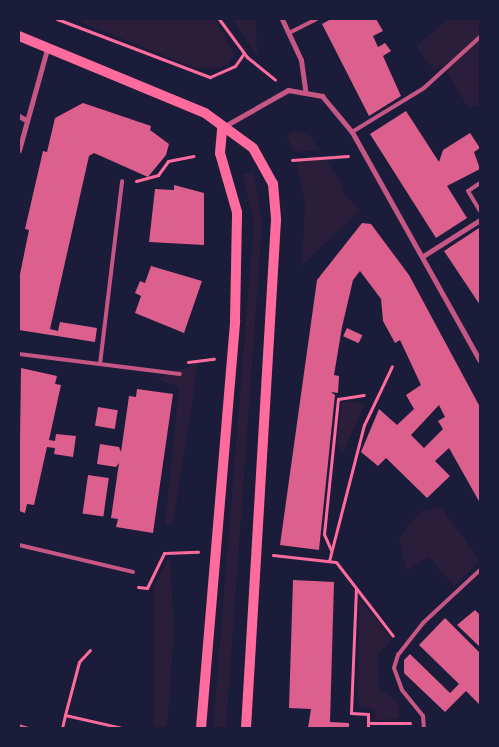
<!DOCTYPE html>
<html>
<head>
<meta charset="utf-8">
<style>
	body { margin:0 }
	#map { position:relative; width:499px; height:747px; overflow:hidden; background:#1b1b3a; font-family:Bitter,serif }
	div>[style] { position:absolute }
	.green>* { inset:0; background:#2a1e3b }
	.building>* { inset:0; background:#dd5f8e; transform-origin:0 0 }
	.path>* { height:3px; margin:-1.5px; padding:0 1.5px; transform-origin:1.5px; border-radius:1.5px; background:#ff6b9d }
	.service>* { height:4px; margin:-2px; padding:0 2px; transform-origin:2px; border-radius:2px; background:#c65784 }
	.minor>* { height:5px; margin:-2.5px; padding:0 2.5px; transform-origin:2.5px; border-radius:2.5px; background:#c65784 }
	.secondary>* { height:10px; margin:-5px; padding:0 5px; transform-origin:5px; border-radius:5px; background:#ff6b9d }
	span { translate:-50% -50%; white-space:nowrap; text-align:center; line-height:1.15; -webkit-text-stroke:5px #1b1b3a; paint-order:stroke }
	.frame { position:absolute; inset:0; border:20px solid #1b1b3a; pointer-events:none }
</style>
</head>
<body>
<div id="map">
	<div class="green">
		<div style="clip-path:polygon(73px 19px,215px 19px,234px 54px,228px 64px,215px 69px,195px 68px)"></div>
		<div style="clip-path:polygon(233px 19px,256px 19px,257px 57px)"></div>
		<div style="clip-path:polygon(448px 19px,480px 19px,480px 106px,468px 107px,448px 74px,439px 66px,434px 70px,416px 46px)"></div>
		<div style="clip-path:polygon(294px 131px,309px 135px,319px 150px,293px 152px,287px 136px)"></div>
		<div style="clip-path:polygon(325px 159px,344px 187px,340px 190px,360px 210px,302px 266px,305px 205px,297px 163px)"></div>
		<div style="clip-path:polygon(254px 172px,262px 225px,226px 728px,213px 728px,254px 221px,242px 174px)"></div>
		<div style="clip-path:polygon(198px 363px,173px 524px,165px 524px,179px 387px,156px 379px)"></div>
		<div style="clip-path:polygon(342px 402px,365px 403px,343px 453px,337px 442px)"></div>
		<div style="clip-path:polygon(441px 507px,480px 561px,454px 586px,429px 557px,406px 570px,399px 538px,420px 512px)"></div>
		<div style="clip-path:polygon(170px 556px,174px 633px,167px 728px,154px 728px,154px 587px)"></div>
		<div style="clip-path:polygon(359px 598px,392px 639px,378px 655px,379px 690px,398px 701px,399px 719px,374px 720px,375px 710px,358px 706px)"></div>
	</div>
	<div class="building">
		<div style="clip-path:polygon(331px 19px,376px 19px,383px 31px,373px 36px,378px 47px,385px 43px,391px 51px,383px 56px,401px 96px,369px 116px,322px 24px)"></div>
		<div style="clip-path:polygon(83px 103px,151px 126px,150px 130px,169px 144px,166px 155px,148px 177px,94px 153px,89px 156px,50px 329px,58px 331px,60px 322px,97px 328px,95px 342px,19px 330px,19px 279px,29px 230px,25px 229px,43px 151px,47px 152px,55px 118px)"></div>
		<div style="clip-path:polygon(406px 111px,439px 162px,443px 150px,470px 133px,480px 148px,474px 152px,480px 169px,447px 186px,467px 218px,436px 238px,370px 134px)"></div>
		<div style="clip-path:polygon(174px 185px,204px 193px,204px 245px,149px 242px,155px 189px,174px 190px)"></div>
		<div style="clip-path:polygon(evenodd,362px 223px,371px 224px,409px 275px,480px 407px,480px 503px,449px 448px,435px 461px,450px 476px,427px 498px,386px 458px,378px 466px,361px 452px,379px 409px,397px 425px,414px 409px,406px 395px,421px 385px,400px 340px,395px 343px,383px 321px,381px 299px,360px 271px,353px 280px,342px 327px,334px 375px,339px 376px,338px 393px,331px 392px,335px 395px,319px 550px,280px 545px,317px 280px,362px 223px,439px 405px,445px 417px,438px 421px,443px 429px,424px 448px,411px 435px,439px 405px)"></div>
		<div style="clip-path:polygon(479px 228px,480px 231px,480px 305px,444px 251px)"></div>
		<div style="clip-path:polygon(151px 266px,202px 281px,184px 333px,135px 313px,141px 296px,135px 293px,140px 281px,145px 283px)"></div>
		<div style="left:347px;top:328px;width:17px;height:9px;rotate:25deg"></div>
		<div style="clip-path:polygon(21px 368px,57px 376px,55px 384px,61px 385px,49px 440px,55px 441px,56px 434px,76px 436px,73px 457px,54px 454px,55px 448px,47px 447px,34px 505px,27px 504px,25px 513px,19px 511px)"></div>
		<div style="clip-path:polygon(137px 389px,173px 394px,153px 533px,116px 527px,118px 519px,111px 518px,119px 463px,116px 467px,97px 464px,100px 444px,119px 447px,121px 452px,129px 396px,136px 397px)"></div>
		<div style="left:98px;top:407px;width:20px;height:19px;rotate:9deg"></div>
		<div style="left:88px;top:475px;width:21px;height:39px;rotate:8deg"></div>
		<div style="clip-path:polygon(293px 580px,334px 582px,330px 722px,349px 723px,349px 728px,308px 728px,311px 709px,289px 708px)"></div>
		<div style="clip-path:polygon(475px 610px,480px 615px,480px 647px,457px 625px)"></div>
		<div style="clip-path:polygon(445px 618px,480px 653px,480px 705px,466px 691px,445px 712px,404px 673px,404px 660px,410px 654px,450px 693px,459px 684px,419px 645px)"></div>
		<div style="clip-path:polygon(19px 724px,32px 728px,19px 728px)"></div>
	</div>
	<div class="path">
		<div style="left:57px;top:19px;width:164px;rotate:20.8deg"></div>
		<div style="left:210px;top:77px;width:27px;rotate:-24deg"></div>
		<div style="left:235px;top:66px;width:16px;rotate:-55deg"></div>
		<div style="left:219px;top:19px;width:47px;rotate:53.6deg"></div>
		<div style="left:247px;top:57px;width:36px;rotate:39deg"></div>
		<div style="left:292px;top:160px;width:56px;rotate:-4.1deg"></div>
		<div style="left:136px;top:181px;width:23px;rotate:-15deg"></div>
		<div style="left:158px;top:175px;width:17px;rotate:-54deg"></div>
		<div style="left:168px;top:161px;width:26px;rotate:-11deg"></div>
		<div style="left:188px;top:362px;width:26px;rotate:-7deg"></div>
		<div style="left:331px;top:550px;width:17px;rotate:-114deg"></div>
		<div style="left:324px;top:534px;width:136px;rotate:-84.1deg"></div>
		<div style="left:338px;top:399px;width:26px;rotate:-9deg"></div>
		<div style="left:273px;top:555px;width:63px;rotate:6.3deg"></div>
		<div style="left:336px;top:562px;width:93px;rotate:52.4deg"></div>
		<div style="left:329px;top:561px;width:140px;rotate:-75.6deg"></div>
		<div style="left:364px;top:425px;width:65px;rotate:-64.6deg"></div>
		<div style="left:138px;top:587px;width:9px;rotate:6deg"></div>
		<div style="left:147px;top:588px;width:39px;rotate:-64deg"></div>
		<div style="left:164px;top:553px;width:34px;rotate:-2deg"></div>
		<div style="left:356px;top:588px;width:125px;rotate:92.3deg"></div>
		<div style="left:351px;top:713px;width:17px;rotate:3deg"></div>
		<div style="left:368px;top:714px;width:14px;rotate:90deg"></div>
		<div style="left:90px;top:650px;width:16px;rotate:133deg"></div>
		<div style="left:79px;top:662px;width:55px;rotate:104.8deg"></div>
		<div style="left:65px;top:715px;width:58px;rotate:12.8deg"></div>
		<div style="left:368px;top:723px;width:42px"></div>
		<div style="left:62px;top:728px;width:13px;rotate:-77deg"></div>
	</div>
	<div class="service">
		<div style="left:289px;top:33px;width:31px;rotate:-27deg"></div>
		<div style="left:352px;top:132px;width:84px;rotate:-31.4deg"></div>
		<div style="left:424px;top:88px;width:76px;rotate:-42.3deg"></div>
		<div style="left:480px;top:183px;width:14px;rotate:146deg"></div>
		<div style="left:468px;top:191px;width:23px;rotate:59deg"></div>
		<div style="left:19px;top:354px;width:162px;rotate:7.1deg"></div>
		<div style="left:100px;top:364px;width:184px;rotate:-83.1deg"></div>
		<div style="left:19px;top:545px;width:117px;rotate:13.3deg"></div>
		<div style="left:424px;top:728px;width:12px;rotate:-95deg"></div>
		<div style="left:423px;top:716px;width:33px;rotate:-129deg"></div>
		<div style="left:402px;top:690px;width:23px;rotate:-110deg"></div>
		<div style="left:394px;top:668px;width:14px;rotate:-73deg"></div>
		<div style="left:398px;top:655px;width:41px;rotate:-52deg"></div>
		<div style="left:423px;top:623px;width:78px;rotate:-42.9deg"></div>
	</div>
	<div class="minor">
		<div style="left:282px;top:19px;width:45px;rotate:65.1deg"></div>
		<div style="left:301px;top:60px;width:30px;rotate:82deg"></div>
		<div style="left:19px;top:116px;width:8px;rotate:30deg"></div>
		<div style="left:223px;top:127px;width:75px;rotate:-29.6deg"></div>
		<div style="left:288px;top:90px;width:35px;rotate:10deg"></div>
		<div style="left:322px;top:96px;width:47px;rotate:50.2deg"></div>
		<div style="left:352px;top:132px;width:262px;rotate:60.8deg"></div>
		<div style="left:19px;top:150px;width:105px;rotate:-74.5deg"></div>
		<div style="left:423px;top:256px;width:67px;rotate:-32.3deg"></div>
	</div>
	<div class="secondary">
		<div style="left:19px;top:36px;width:201px;rotate:22.5deg"></div>
		<div style="left:205px;top:113px;width:59px;rotate:36.1deg"></div>
		<div style="left:253px;top:148px;width:41px;rotate:60.9deg"></div>
		<div style="left:273px;top:184px;width:36px;rotate:85deg"></div>
		<div style="left:276px;top:220px;width:509px;rotate:93.38deg"></div>
		<div style="left:201px;top:728px;width:409px;rotate:-85.2deg"></div>
		<div style="left:235px;top:320px;width:108px;rotate:-88.9deg"></div>
		<div style="left:237px;top:212px;width:61px;rotate:-106.1deg"></div>
		<div style="left:220px;top:153px;width:25px;rotate:-85deg"></div>
	</div>
	<div class="frame"></div>
</div>
</body>
</html>
